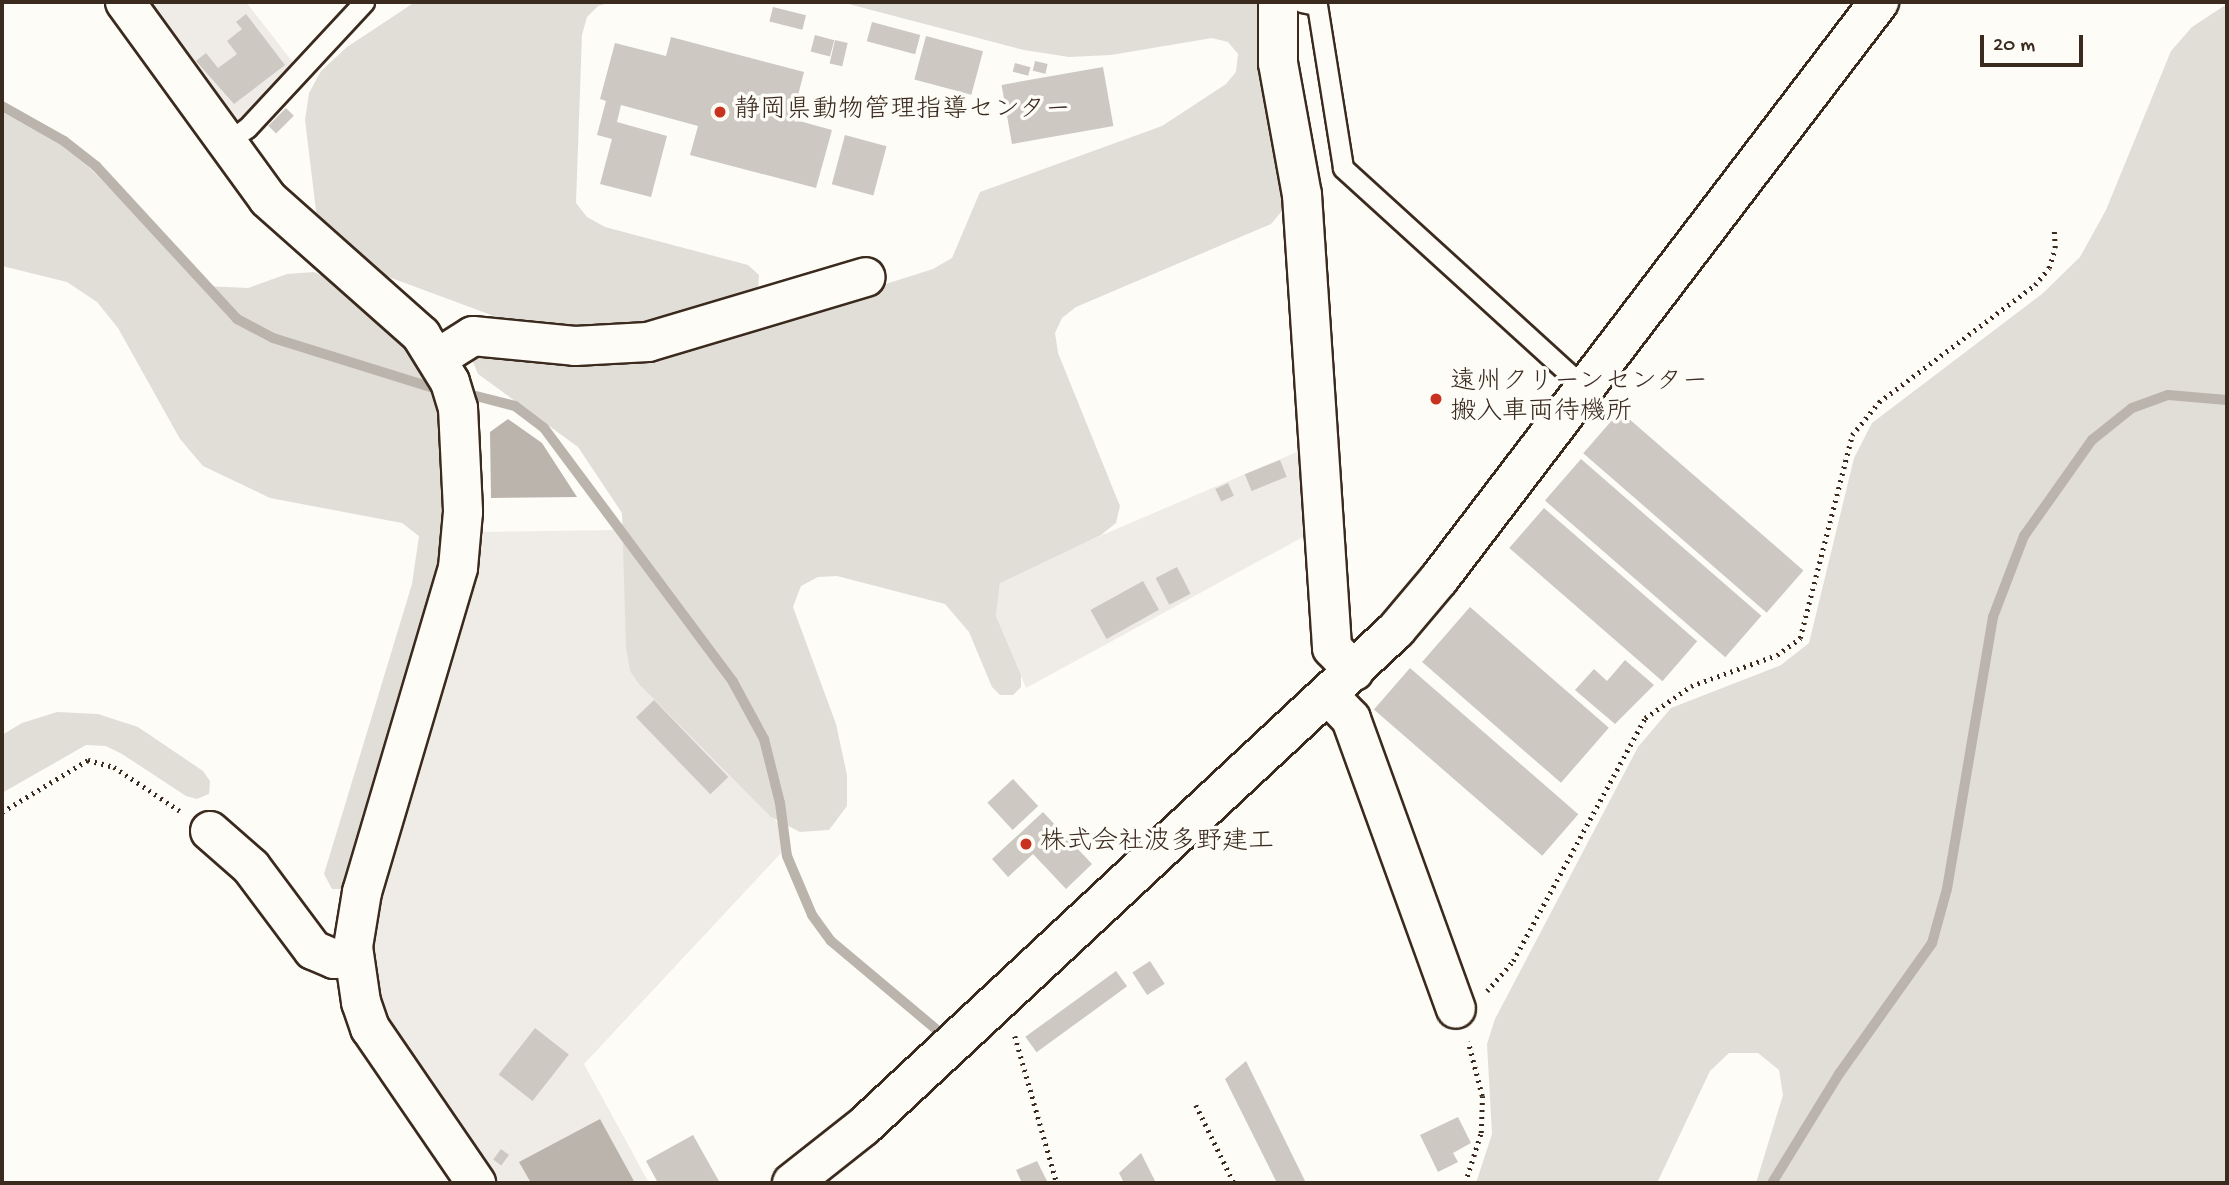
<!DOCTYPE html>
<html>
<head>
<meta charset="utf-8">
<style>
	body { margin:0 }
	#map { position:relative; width:2229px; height:1185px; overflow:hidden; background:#fdfcf7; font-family:"Gochi Hand","Klee One",sans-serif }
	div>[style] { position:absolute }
	.built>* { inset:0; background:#efece7 }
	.green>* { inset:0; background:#e1ded7 }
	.water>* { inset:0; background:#bbb4ad }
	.stream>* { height:10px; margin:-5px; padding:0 5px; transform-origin:5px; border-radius:5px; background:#bbb4ad }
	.building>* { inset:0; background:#cdc8c2; transform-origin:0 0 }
	.path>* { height:4.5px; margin-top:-2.25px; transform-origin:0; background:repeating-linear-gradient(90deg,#3b2a1e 0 2px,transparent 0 7px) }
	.roads { filter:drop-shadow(2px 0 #3b2a1e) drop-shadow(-2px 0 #3b2a1e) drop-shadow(0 2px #3b2a1e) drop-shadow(0 -2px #3b2a1e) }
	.service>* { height:19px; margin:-9.5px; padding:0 9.5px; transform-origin:9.5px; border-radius:9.5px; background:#fdfcf7 }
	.minor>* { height:38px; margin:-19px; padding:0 19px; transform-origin:19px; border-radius:19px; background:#fdfcf7 }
	.tertiary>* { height:38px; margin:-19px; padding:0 19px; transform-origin:19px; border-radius:19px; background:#fdfcf7 }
	.dots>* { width:19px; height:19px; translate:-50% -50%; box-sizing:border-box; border:4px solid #fdfcf7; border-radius:50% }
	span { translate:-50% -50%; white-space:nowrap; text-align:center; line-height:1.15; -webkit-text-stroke:7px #fdfcf7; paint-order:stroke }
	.poi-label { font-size:26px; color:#3b2a1e }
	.left { translate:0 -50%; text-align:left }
	.frame { position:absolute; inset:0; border:4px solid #3b2a1e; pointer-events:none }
	.scale { position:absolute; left:1980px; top:35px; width:103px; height:32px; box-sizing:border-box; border:4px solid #3b2a1e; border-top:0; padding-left:9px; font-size:21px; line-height:24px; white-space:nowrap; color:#3b2a1e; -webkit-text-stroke:5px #fdfcf7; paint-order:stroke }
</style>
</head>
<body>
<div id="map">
	<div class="built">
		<div style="clip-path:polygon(144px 2px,246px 2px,295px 65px,235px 128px)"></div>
		<div style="clip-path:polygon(1306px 448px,1312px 532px,1026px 688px,996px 616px,1000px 583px,1011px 574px)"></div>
		<div style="clip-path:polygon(614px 530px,625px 545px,630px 671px,778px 823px,782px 852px,584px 1064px,649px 1183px,495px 1183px,396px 1045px,375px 998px,370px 922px,478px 532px)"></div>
	</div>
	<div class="green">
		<div style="clip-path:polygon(415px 2px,612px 2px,598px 6px,587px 17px,582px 35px,576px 203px,587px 217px,605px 227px,748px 265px,759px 275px,758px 291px,646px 330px,521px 326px,378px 273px,317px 219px,305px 120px,309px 93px,321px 71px,347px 47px)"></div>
		<div style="clip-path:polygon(841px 2px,1265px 2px,1288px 204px,1271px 224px,1076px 307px,1062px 318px,1055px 333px,1058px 353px,1120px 506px,1116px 523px,1101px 535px,1000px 583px,996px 616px,1021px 675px,1021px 687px,1013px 695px,1000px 695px,992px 687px,969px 632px,945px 604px,837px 576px,818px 577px,801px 586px,793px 607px,836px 724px,847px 775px,847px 806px,829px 830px,800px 832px,771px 817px,639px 684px,630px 671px,626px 647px,622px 513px,578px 447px,478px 374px,471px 357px,478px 351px,687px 347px,933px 269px,952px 258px,980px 192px,1162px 126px,1226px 84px,1236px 72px,1238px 54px,1228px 42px,1212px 38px,1111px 55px,1069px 57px,1024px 50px)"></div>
		<div style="clip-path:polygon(2227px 4px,2227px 1183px,1756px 1183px,1783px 1095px,1779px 1070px,1758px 1053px,1729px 1053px,1710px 1071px,1657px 1183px,1476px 1183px,1492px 1134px,1487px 1044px,1495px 1019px,1638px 747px,1671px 708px,1781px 665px,1809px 643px,1854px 458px,1872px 423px,2042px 294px,2080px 257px,2106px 210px,2171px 51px,2192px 27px)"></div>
		<div style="clip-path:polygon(2px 112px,62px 145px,92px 170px,204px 286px,248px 288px,287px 274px,314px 272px,339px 284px,410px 346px,443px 411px,447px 539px,343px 889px,332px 889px,324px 874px,412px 584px,419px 536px,402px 523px,270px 498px,203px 466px,180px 439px,118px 328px,97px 302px,67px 282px,2px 266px)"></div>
		<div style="clip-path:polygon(57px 712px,98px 714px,138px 727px,203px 771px,210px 781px,209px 794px,197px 799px,186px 796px,122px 754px,106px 746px,86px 745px,2px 793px,2px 735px,22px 723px)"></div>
	</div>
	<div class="water">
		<div style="clip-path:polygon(508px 419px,542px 443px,577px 497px,491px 498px,490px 432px)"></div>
		<div style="clip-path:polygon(600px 1119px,635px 1183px,531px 1183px,519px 1162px)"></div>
	</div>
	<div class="stream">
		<div style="left:2px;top:106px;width:71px;rotate:29.4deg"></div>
		<div style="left:64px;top:141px;width:41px;rotate:38deg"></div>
		<div style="left:96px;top:166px;width:208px;rotate:47.3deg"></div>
		<div style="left:237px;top:319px;width:41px;rotate:27.8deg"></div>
		<div style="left:273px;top:338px;width:164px;rotate:17.3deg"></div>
		<div style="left:476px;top:396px;width:40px;rotate:14.4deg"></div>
		<div style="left:515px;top:406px;width:36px;rotate:37deg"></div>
		<div style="left:544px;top:428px;width:317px;rotate:53.3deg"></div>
		<div style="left:733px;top:682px;width:65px;rotate:61.5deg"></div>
		<div style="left:764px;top:739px;width:66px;rotate:76deg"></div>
		<div style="left:780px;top:803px;width:53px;rotate:82.5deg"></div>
		<div style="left:787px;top:856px;width:64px;rotate:67deg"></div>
		<div style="left:812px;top:915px;width:32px;rotate:54deg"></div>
		<div style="left:831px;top:941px;width:137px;rotate:40deg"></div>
		<div style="left:1772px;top:1183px;width:128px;rotate:-58.4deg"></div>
		<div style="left:1839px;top:1074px;width:161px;rotate:-54.6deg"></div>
		<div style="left:1932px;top:943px;width:56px;rotate:-74.5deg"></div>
		<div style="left:1947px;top:889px;width:276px;rotate:-80.4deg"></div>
		<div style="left:1993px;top:617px;width:87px;rotate:-69.1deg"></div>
		<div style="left:2024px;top:536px;width:118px;rotate:-54.7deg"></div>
		<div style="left:2092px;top:440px;width:51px;rotate:-38.7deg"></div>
		<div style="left:2132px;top:408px;width:38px;rotate:-20deg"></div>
		<div style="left:2168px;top:395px;width:59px;rotate:4.8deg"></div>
	</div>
	<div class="building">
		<div style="left:773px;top:7px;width:34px;height:15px;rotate:14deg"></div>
		<div style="clip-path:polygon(246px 14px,285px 65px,234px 104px,196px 61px,206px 53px,218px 68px,237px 54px,227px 41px,242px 29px,236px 22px)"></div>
		<div style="left:872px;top:22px;width:50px;height:20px;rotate:15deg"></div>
		<div style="left:815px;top:35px;width:20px;height:17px;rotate:15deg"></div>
		<div style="left:926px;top:36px;width:59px;height:45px;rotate:15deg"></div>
		<div style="clip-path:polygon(671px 37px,804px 72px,792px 119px,832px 130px,816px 188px,690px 155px,698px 126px,621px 105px,617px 122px,667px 136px,651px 197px,600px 184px,612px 139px,597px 135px,606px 101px,600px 99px,615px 43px,666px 56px)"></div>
		<div style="left:835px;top:40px;width:13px;height:24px;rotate:13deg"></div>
		<div style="left:1035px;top:61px;width:13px;height:10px;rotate:13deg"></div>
		<div style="left:1015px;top:63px;width:16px;height:9px;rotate:15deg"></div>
		<div style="left:1103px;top:67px;width:60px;height:103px;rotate:80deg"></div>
		<div style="left:286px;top:108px;width:11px;height:25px;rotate:45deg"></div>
		<div style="left:845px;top:135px;width:43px;height:51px;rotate:15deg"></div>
		<div style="left:1620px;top:411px;width:243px;height:56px;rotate:41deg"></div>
		<div style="left:1581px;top:459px;width:239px;height:55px;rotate:41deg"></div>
		<div style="left:1280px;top:460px;width:18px;height:38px;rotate:68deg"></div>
		<div style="left:1228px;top:483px;width:14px;height:14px;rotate:65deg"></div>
		<div style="left:1544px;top:508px;width:203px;height:53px;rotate:41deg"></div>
		<div style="left:1177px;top:567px;width:30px;height:24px;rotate:63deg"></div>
		<div style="left:1143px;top:581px;width:33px;height:60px;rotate:61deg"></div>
		<div style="left:1470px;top:607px;width:184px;height:73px;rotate:41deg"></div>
		<div style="clip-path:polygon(1625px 660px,1654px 685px,1615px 724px,1575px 690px,1594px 669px,1607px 681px)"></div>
		<div style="left:1410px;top:668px;width:223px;height:55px;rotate:41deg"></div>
		<div style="left:654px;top:700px;width:107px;height:25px;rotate:46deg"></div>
		<div style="left:1013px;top:779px;width:37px;height:35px;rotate:47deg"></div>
		<div style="clip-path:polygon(1043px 812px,1092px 864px,1066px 889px,1033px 854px,1008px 877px,992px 859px)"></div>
		<div style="left:1150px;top:961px;width:27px;height:21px;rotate:57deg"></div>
		<div style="left:1116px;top:971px;width:19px;height:112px;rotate:54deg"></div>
		<div style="left:535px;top:1028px;width:43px;height:59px;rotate:38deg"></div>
		<div style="clip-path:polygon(1246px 1061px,1306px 1183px,1277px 1183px,1225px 1079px)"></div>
		<div style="clip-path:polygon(1458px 1117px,1471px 1143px,1453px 1153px,1458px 1162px,1438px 1172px,1420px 1135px)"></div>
		<div style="clip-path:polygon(693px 1135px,720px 1183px,658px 1183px,646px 1161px)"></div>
		<div style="left:501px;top:1149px;width:10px;height:13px;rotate:37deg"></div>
		<div style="clip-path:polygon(1141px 1153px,1156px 1183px,1124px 1183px,1119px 1173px)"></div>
		<div style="clip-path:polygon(1037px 1161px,1048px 1183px,1022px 1183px,1016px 1170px)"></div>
	</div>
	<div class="path">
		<div style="left:2px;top:812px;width:100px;rotate:-31.2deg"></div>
		<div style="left:88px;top:760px;width:27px;rotate:15deg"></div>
		<div style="left:114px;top:767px;width:79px;rotate:33.7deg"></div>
		<div style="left:1487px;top:991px;width:40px;rotate:-49deg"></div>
		<div style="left:1513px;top:961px;width:277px;rotate:-61.5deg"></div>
		<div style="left:1645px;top:718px;width:56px;rotate:-34.8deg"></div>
		<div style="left:1691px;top:686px;width:91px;rotate:-19.8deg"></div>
		<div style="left:1777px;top:655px;width:29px;rotate:-36deg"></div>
		<div style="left:1800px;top:638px;width:210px;rotate:-75.6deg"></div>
		<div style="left:1852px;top:435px;width:43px;rotate:-50.7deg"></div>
		<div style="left:1879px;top:402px;width:195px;rotate:-36.9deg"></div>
		<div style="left:2035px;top:285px;width:22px;rotate:-51deg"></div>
		<div style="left:2049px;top:268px;width:21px;rotate:-73deg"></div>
		<div style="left:2055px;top:248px;width:21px;rotate:-93deg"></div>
		<div style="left:1015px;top:1036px;width:153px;rotate:74.1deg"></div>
		<div style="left:1196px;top:1105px;width:87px;rotate:64deg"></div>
		<div style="left:1465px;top:1183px;width:52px;rotate:-72.3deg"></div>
		<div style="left:1481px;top:1133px;width:37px;rotate:-88deg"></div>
		<div style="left:1482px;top:1096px;width:56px;rotate:-104.5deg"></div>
	</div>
	<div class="roads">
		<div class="service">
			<div style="left:1301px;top:2px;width:16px;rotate:11deg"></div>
			<div style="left:1317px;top:5px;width:165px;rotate:80.9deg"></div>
			<div style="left:1343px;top:168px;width:327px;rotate:42.3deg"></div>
			<div style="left:226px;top:143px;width:26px;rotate:-36deg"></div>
			<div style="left:247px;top:128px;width:172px;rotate:-47.1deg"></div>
		</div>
		<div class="minor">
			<div style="left:125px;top:2px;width:243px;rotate:54deg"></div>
			<div style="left:268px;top:199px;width:205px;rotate:41.6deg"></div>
			<div style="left:421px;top:335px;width:55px;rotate:58.3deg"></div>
			<div style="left:450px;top:382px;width:27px;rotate:73deg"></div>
			<div style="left:458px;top:408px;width:104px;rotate:87.2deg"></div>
			<div style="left:463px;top:512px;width:56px;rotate:95.1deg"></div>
			<div style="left:458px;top:568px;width:338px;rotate:106.5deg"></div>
			<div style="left:362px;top:892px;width:56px;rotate:99.3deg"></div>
			<div style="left:353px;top:947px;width:56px;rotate:81.7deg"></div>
			<div style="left:361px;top:1002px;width:28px;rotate:71deg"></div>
			<div style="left:370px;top:1028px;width:188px;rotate:55.6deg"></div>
			<div style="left:1278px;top:2px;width:61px;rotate:90deg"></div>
			<div style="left:1278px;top:63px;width:134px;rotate:79.7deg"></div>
			<div style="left:1302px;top:195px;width:454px;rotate:86.2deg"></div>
			<div style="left:1332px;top:648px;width:32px;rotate:46deg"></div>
			<div style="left:438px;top:358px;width:41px;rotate:-32.2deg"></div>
			<div style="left:473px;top:336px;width:102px;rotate:5.6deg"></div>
			<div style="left:575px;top:346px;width:73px;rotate:-3.1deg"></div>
			<div style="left:648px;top:342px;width:227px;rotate:-16.6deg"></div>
			<div style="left:1328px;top:695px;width:33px;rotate:46deg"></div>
			<div style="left:1351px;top:719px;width:308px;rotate:70.1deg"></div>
			<div style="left:210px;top:831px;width:55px;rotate:41.3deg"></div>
			<div style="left:251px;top:867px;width:104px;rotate:53.2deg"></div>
			<div style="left:313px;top:950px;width:23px;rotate:23deg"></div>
			<div style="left:334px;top:959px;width:19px;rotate:-3deg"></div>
		</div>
		<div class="tertiary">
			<div style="left:792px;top:1183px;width:90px;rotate:-38.3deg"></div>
			<div style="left:863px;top:1127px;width:729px;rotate:-43deg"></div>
			<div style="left:1396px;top:630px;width:67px;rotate:-49.9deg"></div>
			<div style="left:1439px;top:579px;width:726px;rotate:-52.67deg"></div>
		</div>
	</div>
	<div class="dots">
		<div style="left:720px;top:112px;background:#c8321e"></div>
		<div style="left:1436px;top:399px;background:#c8321e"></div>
		<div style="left:1026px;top:844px;background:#c8321e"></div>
	</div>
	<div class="poi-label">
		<span class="left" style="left:734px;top:112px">静岡県動物管理指導センター</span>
		<span class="left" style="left:1450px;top:399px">遠州クリーンセンター<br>搬入車両待機所</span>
		<span class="left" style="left:1040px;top:844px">株式会社波多野建工</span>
	</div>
	<div class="frame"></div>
	<div class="scale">20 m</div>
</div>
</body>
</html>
